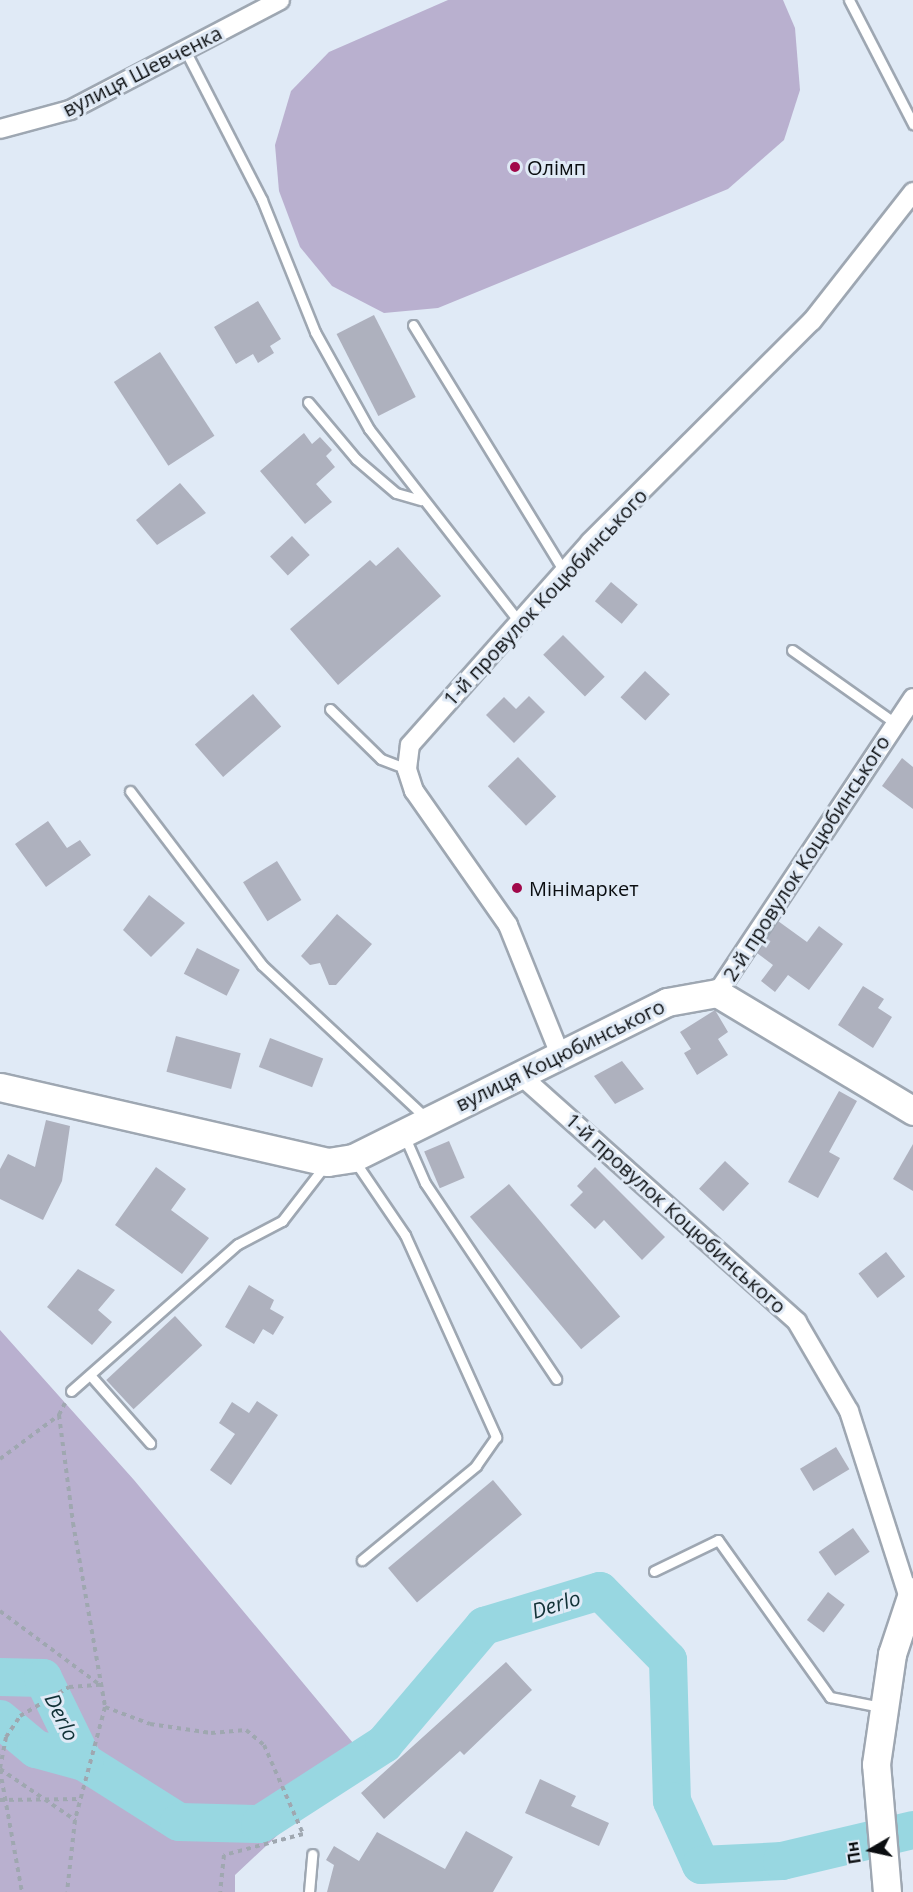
<!DOCTYPE html>
<html>
<head>
<meta charset="utf-8">
<style>
	body { margin:0 }
	#map { position:relative; width:913px; height:1892px; overflow:hidden; background:#e0eaf6; font-family:"Open Sans",sans-serif }
	div>[style] { position:absolute }
	.green>* { inset:0; background:#b9b0cf }
	.river>* { height:38px; margin:-19px; padding:0 19px; transform-origin:19px; border-radius:19px; background:#98d7e1 }
	.building>* { inset:0; background:#aeb1be; transform-origin:0 0 }
	.path>* { height:4px; margin-top:-2px; transform-origin:0; background:repeating-linear-gradient(90deg,#9fa7b0 0 4.5px,transparent 0 9px) }
	.roads { filter:drop-shadow(2px 0 #9ea7b2) drop-shadow(-2px 0 #9ea7b2) drop-shadow(0 2px #9ea7b2) drop-shadow(0 -2px #9ea7b2) }
	.lane>* { height:9px; margin:-4.5px; padding:0 4.5px; transform-origin:4.5px; border-radius:4.5px; background:#fff }
	.street>* { height:18px; margin:-9px; padding:0 9px; transform-origin:9px; border-radius:9px; background:#fff }
	.secondary>* { height:27px; margin:-13.5px; padding:0 13.5px; transform-origin:13.5px; border-radius:13.5px; background:#fff }
	.dots>* { width:16px; height:16px; translate:-50% -50%; box-sizing:border-box; border:3px solid #e0eaf6; border-radius:50% }
	span { translate:-50% -50%; white-space:nowrap; text-align:center; line-height:1.15; -webkit-text-stroke:6px #e0eaf6; paint-order:stroke }
	.street-label { font-size:20px; color:#0a0d10 }
	.poi-label { font-size:20px; color:#0a0d10 }
	.left { translate:0 -50%; text-align:left }
	.water-label { font-size:21px; color:#113136; font-style:italic }
	.north { position:absolute; left:841px; top:1820px; width:60px; height:60px; -webkit-text-stroke:4px #e0eaf6; paint-order:stroke; rotate:261deg; font-size:16px; font-weight:700; line-height:24px; text-align:center; color:#0a0d10 }
	.north::after { content:''; display:block; margin:auto; width:21px; height:27px; background:#0a0d10; clip-path:polygon(50% 0,100% 100%,50% 72%,0 100%) }
</style>
</head>
<body>
<div id="map">
	<div class="green">
		<div style="clip-path:polygon(448px 0,783px 0,795px 28px,800px 90px,784px 140px,728px 189px,438px 308px,384px 313px,332px 286px,300px 247px,279px 191px,275px 145px,291px 91px,329px 52px)"></div>
		<div style="clip-path:polygon(0 1330px,134px 1480px,363px 1755px,235px 1875px,235px 1892px,0 1892px)"></div>
	</div>
	<div class="river">
		<div style="left:0;top:1677px;width:43px;rotate:1.3deg"></div>
		<div style="left:43px;top:1678px;width:93px;rotate:64deg"></div>
		<div style="left:84px;top:1762px;width:112px;rotate:32.3deg"></div>
		<div style="left:179px;top:1822px;width:81px;rotate:1.4deg"></div>
		<div style="left:260px;top:1824px;width:148px;rotate:-32.8deg"></div>
		<div style="left:384px;top:1744px;width:155px;rotate:-49.7deg"></div>
		<div style="left:484px;top:1626px;width:121px;rotate:-16.8deg"></div>
		<div style="left:600px;top:1591px;width:97px;rotate:45.4deg"></div>
		<div style="left:668px;top:1660px;width:141px;rotate:88.4deg"></div>
		<div style="left:672px;top:1801px;width:70px;rotate:65.6deg"></div>
		<div style="left:701px;top:1865px;width:81px;rotate:-2.8deg"></div>
		<div style="left:782px;top:1861px;width:135px;rotate:-13.3deg"></div>
		<div style="left:0;top:1719px;width:47px;rotate:39.8deg"></div>
		<div style="left:36px;top:1749px;width:50px;rotate:15.2deg"></div>
	</div>
	<div class="building">
		<div style="clip-path:polygon(258px 301px,281px 339px,270px 346px,274px 353px,258px 363px,253px 354px,236px 364px,214px 327px)"></div>
		<div style="left:374px;top:315px;width:92px;height:42px;rotate:63deg"></div>
		<div style="left:160px;top:352px;width:100px;height:55px;rotate:57deg"></div>
		<div style="clip-path:polygon(304px 433px,312px 444px,320px 437px,332px 450px,326px 456px,335px 467px,316px 484px,332px 502px,305px 524px,260px 471px)"></div>
		<div style="clip-path:polygon(180px 483px,206px 513px,157px 545px,136px 520px)"></div>
		<div style="left:292px;top:536px;width:26px;height:30px;rotate:47deg"></div>
		<div style="clip-path:polygon(398px 547px,441px 596px,338px 685px,290px 629px,370px 560px,376px 566px)"></div>
		<div style="left:611px;top:582px;width:35px;height:25px;rotate:40deg"></div>
		<div style="left:563px;top:635px;width:59px;height:28px;rotate:45deg"></div>
		<div style="left:645px;top:671px;width:34px;height:36px;rotate:43deg"></div>
		<div style="left:253px;top:694px;width:43px;height:77px;rotate:49deg"></div>
		<div style="clip-path:polygon(529px 696px,545px 712px,514px 743px,486px 715px,504px 697px,516px 709px)"></div>
		<div style="left:518px;top:757px;width:55px;height:42px;rotate:46deg"></div>
		<div style="clip-path:polygon(902px 758px,913px 767px,913px 809px,882px 786px)"></div>
		<div style="clip-path:polygon(48px 821px,67px 848px,80px 840px,91px 855px,46px 887px,15px 844px)"></div>
		<div style="left:277px;top:861px;width:46px;height:40px;rotate:58deg"></div>
		<div style="clip-path:polygon(149px 895px,185px 923px,151px 957px,123px 930px)"></div>
		<div style="clip-path:polygon(337px 914px,372px 944px,336px 985px,329px 985px,320px 963px,310px 965px,301px 956px)"></div>
		<div style="clip-path:polygon(778px 921px,807px 942px,819px 926px,843px 944px,809px 990px,788px 975px,775px 992px,761px 981px,773px 965px,757px 953px)"></div>
		<div style="left:197px;top:948px;width:48px;height:29px;rotate:27deg"></div>
		<div style="clip-path:polygon(863px 986px,884px 999px,878px 1008px,892px 1017px,873px 1048px,838px 1025px)"></div>
		<div style="clip-path:polygon(715px 1010px,728px 1032px,718px 1039px,728px 1055px,697px 1075px,684px 1053px,691px 1049px,680px 1032px)"></div>
		<div style="left:176px;top:1036px;width:67px;height:37px;rotate:15deg"></div>
		<div style="left:270px;top:1038px;width:57px;height:31px;rotate:21deg"></div>
		<div style="clip-path:polygon(622px 1061px,644px 1089px,615px 1104px,594px 1076px)"></div>
		<div style="clip-path:polygon(839px 1091px,857px 1101px,829px 1152px,840px 1158px,818px 1198px,788px 1182px)"></div>
		<div style="clip-path:polygon(46px 1120px,70px 1126px,62px 1181px,43px 1220px,0 1199px,0 1169px,8px 1154px,35px 1167px)"></div>
		<div style="left:449px;top:1141px;width:40px;height:27px;rotate:67deg"></div>
		<div style="clip-path:polygon(913px 1144px,913px 1191px,893px 1179px)"></div>
		<div style="left:725px;top:1161px;width:33px;height:38px;rotate:43deg"></div>
		<div style="clip-path:polygon(156px 1167px,186px 1189px,171px 1210px,209px 1238px,182px 1274px,115px 1225px)"></div>
		<div style="clip-path:polygon(595px 1167px,665px 1237px,642px 1260px,604px 1220px,595px 1229px,570px 1205px,583px 1192px,577px 1186px)"></div>
		<div style="left:509px;top:1184px;width:173px;height:51px;rotate:50deg"></div>
		<div style="left:886px;top:1252px;width:31px;height:35px;rotate:52deg"></div>
		<div style="clip-path:polygon(78px 1269px,115px 1290px,98px 1310px,112px 1322px,92px 1345px,47px 1307px)"></div>
		<div style="clip-path:polygon(249px 1285px,274px 1300px,270px 1309px,284px 1317px,273px 1335px,263px 1329px,254px 1344px,225px 1327px)"></div>
		<div style="left:175px;top:1316px;width:40px;height:94px;rotate:47deg"></div>
		<div style="clip-path:polygon(257px 1401px,278px 1415px,231px 1485px,210px 1470px,235px 1434px,219px 1423px,232px 1402px,249px 1413px)"></div>
		<div style="left:836px;top:1447px;width:26px;height:42px;rotate:59deg"></div>
		<div style="left:493px;top:1480px;width:45px;height:137px;rotate:50deg"></div>
		<div style="left:853px;top:1528px;width:29px;height:42px;rotate:55deg"></div>
		<div style="left:828px;top:1592px;width:21px;height:35px;rotate:37deg"></div>
		<div style="clip-path:polygon(506px 1662px,532px 1690px,464px 1755px,460px 1751px,384px 1819px,361px 1793px)"></div>
		<div style="clip-path:polygon(540px 1779px,576px 1796px,571px 1806px,609px 1823px,599px 1846px,525px 1813px)"></div>
		<div style="clip-path:polygon(466px 1831px,513px 1857px,493px 1892px,327px 1892px,334px 1865px,326px 1860px,334px 1846px,359px 1861px,377px 1832px,445px 1869px)"></div>
	</div>
	<div class="path">
		<div style="left:65px;top:1403px;width:13px;rotate:117deg"></div>
		<div style="left:59px;top:1415px;width:109px;rotate:82.6deg"></div>
		<div style="left:73px;top:1523px;width:187px;rotate:80.1deg"></div>
		<div style="left:105px;top:1707px;width:117px;rotate:104.9deg"></div>
		<div style="left:75px;top:1820px;width:72px;rotate:96.3deg"></div>
		<div style="left:0;top:1459px;width:74px;rotate:-36.7deg"></div>
		<div style="left:0;top:1611px;width:124px;rotate:36.5deg"></div>
		<div style="left:105px;top:1707px;width:48px;rotate:20.7deg"></div>
		<div style="left:150px;top:1724px;width:62px;rotate:8.4deg"></div>
		<div style="left:211px;top:1733px;width:35px;rotate:-5deg"></div>
		<div style="left:246px;top:1730px;width:23px;rotate:40deg"></div>
		<div style="left:264px;top:1745px;width:97px;rotate:66.3deg"></div>
		<div style="left:303px;top:1834px;width:82px;rotate:165.1deg"></div>
		<div style="left:224px;top:1855px;width:37px;rotate:96deg"></div>
		<div style="left:0;top:1768px;width:32px;rotate:-79deg"></div>
		<div style="left:6px;top:1737px;width:25px;rotate:-56deg"></div>
		<div style="left:20px;top:1716px;width:57px;rotate:-30.6deg"></div>
		<div style="left:69px;top:1687px;width:31px;rotate:-4deg"></div>
		<div style="left:0;top:1769px;width:91px;rotate:34.2deg"></div>
		<div style="left:0;top:1770px;width:124px;rotate:79.8deg"></div>
		<div style="left:0;top:1800px;width:81px;rotate:-0.7deg"></div>
	</div>
	<div class="roads">
		<div class="lane">
			<div style="left:849px;top:0;width:140px;rotate:62.7deg"></div>
			<div style="left:186px;top:52px;width:166px;rotate:62.8deg"></div>
			<div style="left:262px;top:200px;width:142px;rotate:68.1deg"></div>
			<div style="left:315px;top:332px;width:111px;rotate:60.9deg"></div>
			<div style="left:369px;top:429px;width:244px;rotate:52.1deg"></div>
			<div style="left:413px;top:325px;width:289px;rotate:58.5deg"></div>
			<div style="left:308px;top:402px;width:75px;rotate:49.9deg"></div>
			<div style="left:356px;top:459px;width:52px;rotate:40.4deg"></div>
			<div style="left:396px;top:493px;width:26px;rotate:16deg"></div>
			<div style="left:792px;top:650px;width:126px;rotate:35.3deg"></div>
			<div style="left:330px;top:709px;width:71px;rotate:44.4deg"></div>
			<div style="left:381px;top:759px;width:28px;rotate:21deg"></div>
			<div style="left:130px;top:791px;width:218px;rotate:52.8deg"></div>
			<div style="left:262px;top:965px;width:226px;rotate:43deg"></div>
			<div style="left:404px;top:1135px;width:52px;rotate:66.4deg"></div>
			<div style="left:425px;top:1183px;width:236px;rotate:56.2deg"></div>
			<div style="left:354px;top:1160px;width:91px;rotate:55.8deg"></div>
			<div style="left:405px;top:1235px;width:222px;rotate:65.7deg"></div>
			<div style="left:496px;top:1437px;width:35px;rotate:125deg"></div>
			<div style="left:476px;top:1466px;width:148px;rotate:140.5deg"></div>
			<div style="left:90px;top:1375px;width:91px;rotate:48.6deg"></div>
			<div style="left:71px;top:1391px;width:222px;rotate:-41.4deg"></div>
			<div style="left:238px;top:1244px;width:50px;rotate:-27.6deg"></div>
			<div style="left:282px;top:1221px;width:72px;rotate:-52.3deg"></div>
			<div style="left:654px;top:1571px;width:71px;rotate:-25.8deg"></div>
			<div style="left:718px;top:1540px;width:193px;rotate:54.5deg"></div>
			<div style="left:830px;top:1697px;width:52px;rotate:11.1deg"></div>
			<div style="left:309px;top:1892px;width:38px;rotate:-85deg"></div>
		</div>
		<div class="street">
			<div style="left:0;top:129px;width:73px;rotate:-15.2deg"></div>
			<div style="left:70px;top:110px;width:237px;rotate:-27.6deg"></div>
			<div style="left:717px;top:993px;width:354px;rotate:-56.4deg"></div>
			<div style="left:559px;top:1052px;width:137px;rotate:-111.9deg"></div>
			<div style="left:508px;top:925px;width:164px;rotate:-125deg"></div>
			<div style="left:414px;top:791px;width:23px;rotate:-108deg"></div>
			<div style="left:407px;top:769px;width:24px;rotate:-83deg"></div>
			<div style="left:410px;top:745px;width:271px;rotate:-48.4deg"></div>
			<div style="left:590px;top:542px;width:313px;rotate:-44.9deg"></div>
			<div style="left:812px;top:321px;width:164px;rotate:-51.9deg"></div>
			<div style="left:518px;top:1073px;width:374px;rotate:41.7deg"></div>
			<div style="left:797px;top:1322px;width:103px;rotate:59.7deg"></div>
			<div style="left:849px;top:1411px;width:196px;rotate:72.2deg"></div>
		</div>
		<div class="secondary">
			<div style="left:0;top:1087px;width:336px;rotate:12.9deg"></div>
			<div style="left:328px;top:1162px;width:25px;rotate:-9deg"></div>
			<div style="left:353px;top:1158px;width:351px;rotate:-26.4deg"></div>
			<div style="left:667px;top:1002px;width:51px;rotate:-10.2deg"></div>
			<div style="left:717px;top:993px;width:229px;rotate:31deg"></div>
			<div style="left:887px;top:1892px;width:128px;rotate:-94.9deg"></div>
			<div style="left:876px;top:1764px;width:111px;rotate:-81.7deg"></div>
			<div style="left:892px;top:1654px;width:66px;rotate:-71.6deg"></div>
		</div>
	</div>
	<div class="dots">
		<div style="left:515px;top:167px;background:#a1084a"></div>
		<div style="left:517px;top:888px;background:#a1084a"></div>
	</div>
	<div class="street-label">
		<span style="left:142px;top:71px;rotate:-27deg">вулиця Шевченка</span>
		<span style="left:545px;top:597px;rotate:-47deg">1-й провулок Коцюбинського</span>
		<span style="left:806px;top:858px;rotate:-57deg">2-й провулок Коцюбинського</span>
		<span style="left:560px;top:1055px;rotate:-26deg">вулиця Коцюбинського</span>
		<span style="left:676px;top:1213px;rotate:42deg">1-й провулок Коцюбинського</span>
	</div>
	<div class="poi-label">
		<span class="left" style="left:527px;top:167px">Олімп</span>
		<span class="left" style="left:529px;top:888px">Мінімаркет</span>
	</div>
	<div class="water-label">
		<span style="left:556px;top:1604px;rotate:-17deg">Derlo</span>
		<span style="left:62px;top:1717px;rotate:64deg">Derlo</span>
	</div>
	<div class="north">Пн</div>
</div>
</body>
</html>
